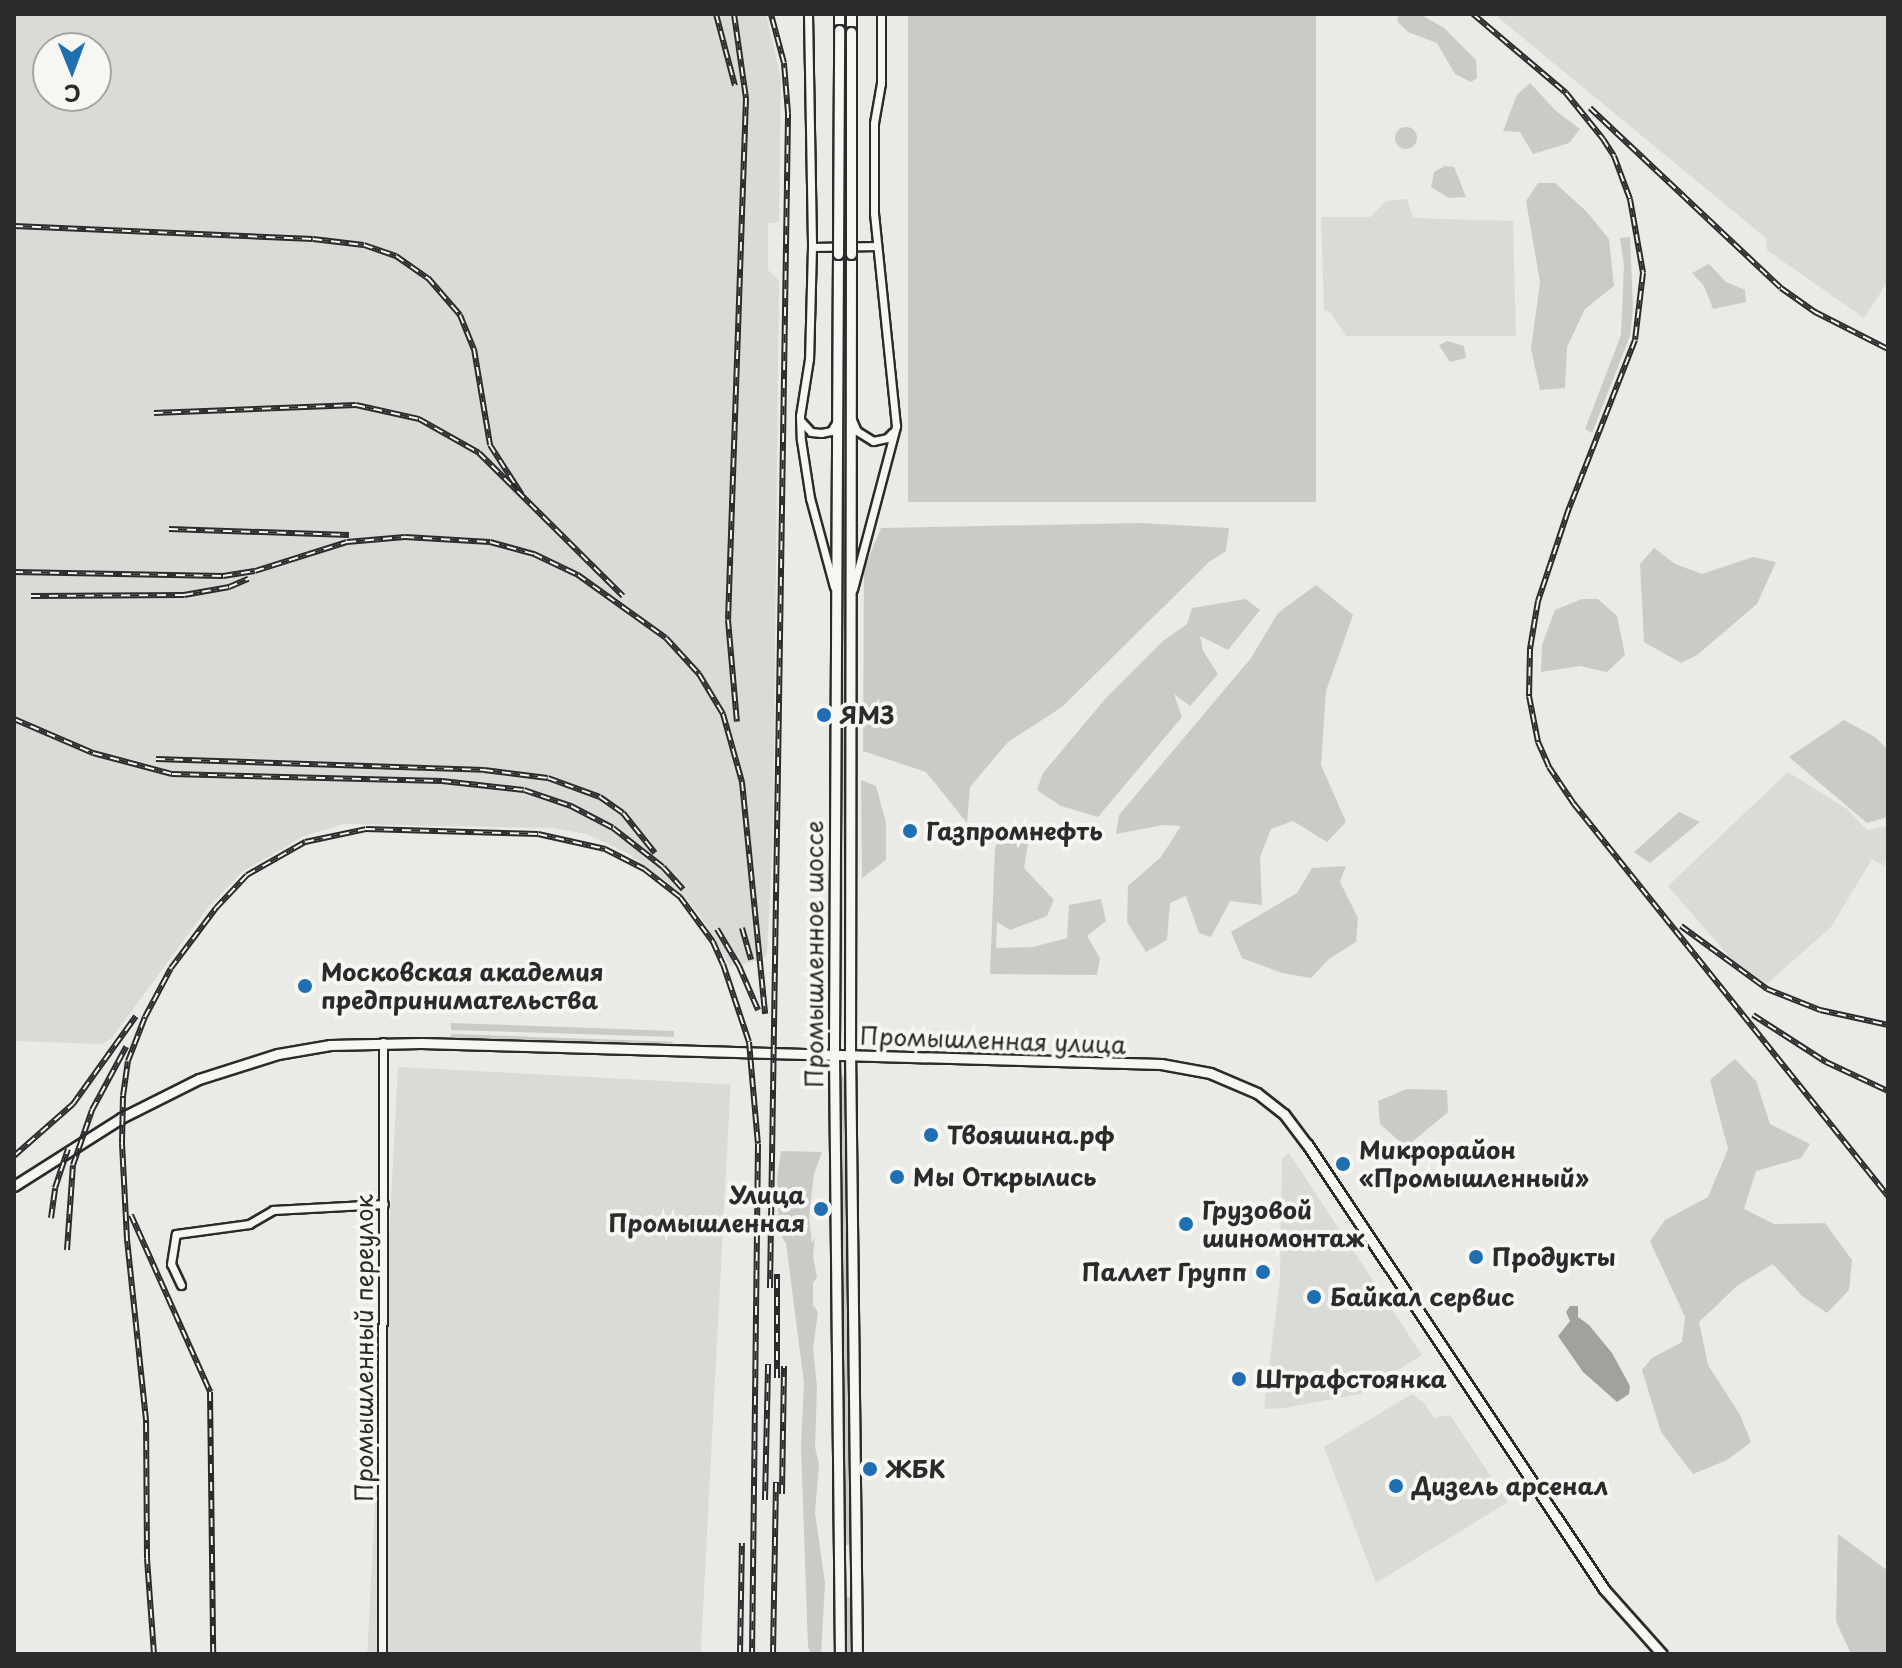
<!DOCTYPE html>
<html>
<head>
<meta charset="utf-8">
<style>
	body { margin:0 }
	#map { position:relative; width:1902px; height:1668px; overflow:hidden; background:#eaeae6; font-family:"Playpen Sans",sans-serif }
	div>[style] { position:absolute }
	.built>* { inset:0; background:#dadad6; transform-origin:0 0 }
	.green>* { inset:0; background:#cacac7; transform-origin:0 0 }
	.round { border-radius:50% }
	.water>* { inset:0; background:#a1a19e }
	.roads { filter:drop-shadow(2px 0 #2b2b2b) drop-shadow(-2px 0 #2b2b2b) drop-shadow(0 2px #2b2b2b) drop-shadow(0 -2px #2b2b2b) }
	.street>* { height:7px; margin:-3.5px; padding:0 3.5px; transform-origin:3.5px; border-radius:3.5px; background:#f6f6f2 }
	.secondary>* { height:9px; margin:-4.5px; padding:0 4.5px; transform-origin:4.5px; border-radius:4.5px; background:#f6f6f2 }
	.rail>* { height:6px; margin-top:-3px; transform-origin:0; background:repeating-linear-gradient(90deg,#f6f6f2 0 9px,#2b2b2b 0 18px); box-sizing:border-box; border-block:2px solid #2b2b2b }
	.bridges { filter:drop-shadow(2px 0 #2b2b2b) drop-shadow(-2px 0 #2b2b2b) drop-shadow(0 2px #2b2b2b) drop-shadow(0 -2px #2b2b2b) }
	.secondary-bridge>* { height:9px; margin:-4.5px; padding:0 4.5px; transform-origin:4.5px; border-radius:4.5px; background:#f6f6f2 }
	.dots>* { width:22px; height:22px; translate:-50% -50%; box-sizing:border-box; border:4px solid #f6f6f2; border-radius:50% }
	span { translate:-50% -50%; white-space:nowrap; text-align:center; line-height:1.15; -webkit-text-stroke:8px #f6f6f2; paint-order:stroke }
	.poi-label { font-size:24px; color:#2b2b2b; font-weight:700 }
	.left { translate:0 -50%; text-align:left }
	.right { translate:-100% -50%; text-align:right }
	.street-label { font-size:24px; color:#2b2b2b }
	.frame { position:absolute; inset:0; border:16px solid #2b2b2b; pointer-events:none }
	.north { position:absolute; left:32px; top:32px; width:80px; height:80px; box-sizing:border-box; background:#f6f6f2; border:2px solid #a5a5a2; border-radius:50%; rotate:179deg; font-size:22px; font-weight:700; line-height:32px; text-align:center; color:#2b2b2b }
	.north::after { content:''; display:block; margin:auto; width:28px; height:36px; background:#1f6fb2; clip-path:polygon(50% 0,100% 100%,50% 72%,0 100%) }
</style>
</head>
<body>
<div id="map">
	<div class="built">
		<div style="clip-path:polygon(evenodd,14px 14px,766px 14px,781px 77px,779px 222px,768px 223px,768px 270px,779px 280px,773px 833px,767px 954px,762px 960px,730px 966px,701px 917px,681px 893px,629px 854px,587px 834px,552px 828px,344px 824px,304px 836px,242px 872px,206px 910px,111px 1039px,101px 1044px,14px 1041px,14px 14px,96px 48px,96px 96px,48px 96px,48px 48px,96px 48px)"></div>
		<div style="clip-path:polygon(1494px 14px,1888px 14px,1888px 281px,1864px 318px,1767px 250px,1766px 238px)"></div>
		<div style="clip-path:polygon(1407px 199px,1413px 218px,1513px 221px,1516px 336px,1346px 336px,1331px 313px,1324px 309px,1321px 217px,1370px 217px,1386px 201px)"></div>
		<div style="clip-path:polygon(1788px 772px,1847px 809px,1867px 830px,1888px 826px,1888px 850px,1884px 866px,1872px 859px,1831px 927px,1768px 983px,1751px 976px,1733px 961px,1668px 886px)"></div>
		<div style="left:398px;top:1067px;width:333px;height:587px;rotate:3deg"></div>
		<div style="clip-path:polygon(1289px 1153px,1422px 1355px,1360px 1394px,1284px 1408px,1264px 1409px,1280px 1278px,1282px 1159px)"></div>
		<div style="clip-path:polygon(1412px 1394px,1425px 1404px,1434px 1418px,1450px 1415px,1508px 1502px,1376px 1583px,1324px 1447px)"></div>
	</div>
	<div class="green">
		<div style="left:908px;top:14px;width:408px;height:488px"></div>
		<div style="clip-path:polygon(1399px 14px,1420px 14px,1444px 28px,1476px 60px,1477px 78px,1471px 82px,1455px 74px,1437px 43px,1408px 32px,1397px 21px)"></div>
		<div style="clip-path:polygon(1530px 83px,1556px 111px,1580px 129px,1569px 143px,1533px 154px,1520px 132px,1503px 131px,1517px 95px)"></div>
		<div class="round" style="left:1395px;top:127px;width:22px;height:22px"></div>
		<div style="clip-path:polygon(1445px 166px,1454px 167px,1466px 197px,1449px 198px,1431px 187px,1434px 172px)"></div>
		<div style="clip-path:polygon(1538px 183px,1555px 183px,1586px 211px,1609px 239px,1614px 286px,1585px 309px,1567px 347px,1565px 388px,1540px 390px,1531px 349px,1540px 282px,1526px 201px)"></div>
		<div style="clip-path:polygon(1630px 237px,1633px 309px,1630px 336px,1592px 433px,1585px 429px,1621px 335px,1624px 265px,1620px 238px)"></div>
		<div style="clip-path:polygon(1709px 264px,1726px 282px,1745px 290px,1746px 302px,1713px 309px,1704px 286px,1692px 273px)"></div>
		<div style="clip-path:polygon(1447px 341px,1464px 346px,1466px 358px,1450px 362px,1439px 345px)"></div>
		<div style="clip-path:polygon(844px 415px,847px 462px,842px 1034px,840px 627px)"></div>
		<div style="clip-path:polygon(1141px 523px,1229px 528px,1226px 551px,1209px 562px,1062px 707px,1008px 742px,970px 787px,967px 823px,926px 772px,863px 751px,864px 569px,881px 528px)"></div>
		<div style="clip-path:polygon(1654px 548px,1675px 564px,1702px 574px,1753px 557px,1776px 562px,1757px 604px,1697px 655px,1681px 663px,1644px 642px,1640px 564px)"></div>
		<div style="clip-path:polygon(1316px 585px,1353px 615px,1326px 691px,1321px 765px,1346px 822px,1327px 842px,1293px 821px,1271px 829px,1260px 857px,1262px 905px,1230px 901px,1211px 937px,1199px 933px,1186px 896px,1170px 903px,1167px 940px,1146px 952px,1127px 922px,1128px 886px,1161px 857px,1181px 826px,1163px 825px,1116px 834px,1119px 815px,1251px 658px,1278px 613px)"></div>
		<div style="clip-path:polygon(1246px 599px,1260px 610px,1228px 650px,1200px 636px,1203px 651px,1218px 674px,1190px 706px,1174px 694px,1182px 717px,1098px 817px,1061px 806px,1037px 790px,1043px 773px,1106px 698px,1163px 641px,1187px 624px,1192px 608px)"></div>
		<div style="clip-path:polygon(1582px 599px,1598px 599px,1617px 616px,1625px 655px,1607px 672px,1580px 666px,1541px 672px,1542px 645px,1555px 610px)"></div>
		<div style="clip-path:polygon(1844px 720px,1875px 737px,1888px 750px,1888px 817px,1867px 823px,1789px 757px)"></div>
		<div style="clip-path:polygon(861px 780px,876px 786px,886px 823px,886px 860px,862px 878px)"></div>
		<div style="clip-path:polygon(1679px 812px,1700px 822px,1650px 863px,1634px 852px)"></div>
		<div style="clip-path:polygon(1002px 830px,1029px 837px,1024px 868px,1054px 900px,1047px 916px,1010px 930px,997px 922px,996px 948px,1033px 947px,1067px 938px,1069px 905px,1101px 899px,1106px 921px,1087px 936px,1100px 958px,1097px 975px,990px 974px,995px 848px)"></div>
		<div style="clip-path:polygon(1346px 866px,1340px 882px,1358px 918px,1356px 942px,1329px 959px,1311px 978px,1282px 973px,1242px 958px,1231px 932px,1297px 893px,1312px 868px)"></div>
		<div style="clip-path:polygon(451px 1023px,674px 1031px,674px 1037px,451px 1030px)"></div>
		<div style="left:451px;top:1034px;width:222px;height:5px;rotate:2deg"></div>
		<div style="clip-path:polygon(1735px 1059px,1756px 1081px,1770px 1124px,1810px 1144px,1801px 1158px,1756px 1171px,1744px 1209px,1774px 1224px,1825px 1223px,1852px 1260px,1849px 1290px,1827px 1313px,1802px 1296px,1773px 1264px,1738px 1285px,1699px 1322px,1708px 1365px,1740px 1415px,1751px 1442px,1727px 1460px,1693px 1474px,1661px 1432px,1642px 1370px,1652px 1358px,1682px 1342px,1685px 1317px,1650px 1241px,1665px 1220px,1708px 1197px,1728px 1149px,1710px 1080px)"></div>
		<div style="clip-path:polygon(843px 1075px,846px 1081px,851px 1545px,844px 1545px,840px 1081px)"></div>
		<div style="clip-path:polygon(1407px 1089px,1447px 1090px,1448px 1112px,1406px 1147px,1380px 1124px,1378px 1101px)"></div>
		<div style="clip-path:polygon(781px 1151px,822px 1152px,814px 1174px,809px 1216px,812px 1243px,815px 1237px,813px 1257px,817px 1277px,813px 1283px,813px 1305px,818px 1312px,813px 1349px,817px 1386px,815px 1447px,819px 1464px,815px 1512px,825px 1584px,821px 1654px,811px 1654px,808px 1647px,801px 1447px,804px 1383px,786px 1243px,779px 1233px,777px 1178px)"></div>
		<div style="clip-path:polygon(1838px 1534px,1888px 1571px,1888px 1654px,1851px 1654px,1836px 1621px)"></div>
		<div style="left:844px;top:1597px;width:7px;height:57px"></div>
	</div>
	<div class="water">
		<div style="clip-path:polygon(1570px 1306px,1578px 1306px,1578px 1317px,1589px 1325px,1612px 1353px,1630px 1386px,1629px 1394px,1617px 1402px,1583px 1372px,1558px 1336px,1570px 1321px,1566px 1312px)"></div>
	</div>
	<div class="roads">
		<div class="street">
			<div style="left:808px;top:14px;width:233px;rotate:89deg"></div>
			<div style="left:812px;top:247px;width:112px;rotate:91.5deg"></div>
			<div style="left:809px;top:359px;width:58px;rotate:99deg"></div>
			<div style="left:800px;top:416px;width:24px;rotate:88deg"></div>
			<div style="left:801px;top:440px;width:59px;rotate:81.2deg"></div>
			<div style="left:810px;top:498px;width:92px;rotate:74.9deg"></div>
			<div style="left:812px;top:247px;width:65px;rotate:-0.9deg"></div>
			<div style="left:852px;top:420px;width:12px;rotate:66deg"></div>
			<div style="left:857px;top:431px;width:19px;rotate:32deg"></div>
			<div style="left:873px;top:441px;width:14px;rotate:-12deg"></div>
			<div style="left:887px;top:438px;width:8px;rotate:-45deg"></div>
			<div style="left:802px;top:422px;width:13px;rotate:48deg"></div>
			<div style="left:811px;top:432px;width:10px;rotate:6deg"></div>
			<div style="left:821px;top:433px;width:10px;rotate:-11deg"></div>
			<div style="left:831px;top:431px;width:9px;rotate:-58deg"></div>
			<div style="left:853px;top:589px;width:169px;rotate:-75.2deg"></div>
			<div style="left:896px;top:426px;width:214px;rotate:-95.9deg"></div>
			<div style="left:874px;top:213px;width:90px;rotate:-90deg"></div>
			<div style="left:874px;top:123px;width:41px;rotate:-80.1deg"></div>
			<div style="left:881px;top:83px;width:69px;rotate:-90deg"></div>
			<div style="left:181px;top:1285px;width:23px;rotate:-115deg"></div>
			<div style="left:171px;top:1264px;width:30px;rotate:-81deg"></div>
			<div style="left:176px;top:1234px;width:74px;rotate:-7.8deg"></div>
			<div style="left:249px;top:1224px;width:28px;rotate:-30deg"></div>
			<div style="left:273px;top:1210px;width:111px;rotate:-3.1deg"></div>
			<div style="left:382px;top:1654px;width:612px;rotate:-89.91deg"></div>
		</div>
		<div class="secondary">
			<div style="left:839px;top:30px;width:16px;rotate:-90deg"></div>
			<div style="left:851px;top:32px;width:18px;rotate:-90deg"></div>
			<div style="left:838px;top:254px;width:801px;rotate:90.29deg"></div>
			<div style="left:834px;top:1055px;width:599px;rotate:89.43deg"></div>
			<div style="left:851px;top:254px;width:794px;rotate:90.07deg"></div>
			<div style="left:850px;top:1048px;width:606px;rotate:89.34deg"></div>
			<div style="left:14px;top:1186px;width:127px;rotate:-32.4deg"></div>
			<div style="left:121px;top:1118px;width:87px;rotate:-26.6deg"></div>
			<div style="left:199px;top:1079px;width:83px;rotate:-17.6deg"></div>
			<div style="left:278px;top:1054px;width:53px;rotate:-9.8deg"></div>
			<div style="left:330px;top:1045px;width:91px;rotate:-1.3deg"></div>
			<div style="left:421px;top:1043px;width:740px;rotate:1.63deg"></div>
			<div style="left:1161px;top:1064px;width:50px;rotate:10.4deg"></div>
			<div style="left:1210px;top:1073px;width:51px;rotate:23.1deg"></div>
			<div style="left:1257px;top:1093px;width:34px;rotate:38deg"></div>
			<div style="left:1284px;top:1114px;width:38px;rotate:53deg"></div>
			<div style="left:1307px;top:1144px;width:535px;rotate:56.28deg"></div>
			<div style="left:1604px;top:1589px;width:87px;rotate:48.3deg"></div>
		</div>
	</div>
	<div class="rail">
		<div style="left:716px;top:14px;width:74px;rotate:75.2deg"></div>
		<div style="left:734px;top:14px;width:85px;rotate:81.9deg"></div>
		<div style="left:746px;top:98px;width:522px;rotate:91.97deg"></div>
		<div style="left:728px;top:620px;width:102px;rotate:85deg"></div>
		<div style="left:1473px;top:14px;width:122px;rotate:40.3deg"></div>
		<div style="left:1566px;top:93px;width:59px;rotate:51.2deg"></div>
		<div style="left:1603px;top:139px;width:20px;rotate:57deg"></div>
		<div style="left:1614px;top:156px;width:46px;rotate:69.6deg"></div>
		<div style="left:1630px;top:199px;width:75px;rotate:80deg"></div>
		<div style="left:1643px;top:273px;width:67px;rotate:96.8deg"></div>
		<div style="left:1635px;top:340px;width:184px;rotate:111.4deg"></div>
		<div style="left:1568px;top:511px;width:95px;rotate:108.4deg"></div>
		<div style="left:1538px;top:601px;width:49px;rotate:99.5deg"></div>
		<div style="left:1530px;top:649px;width:47px;rotate:91.2deg"></div>
		<div style="left:1529px;top:696px;width:47px;rotate:78.9deg"></div>
		<div style="left:1538px;top:742px;width:27px;rotate:66deg"></div>
		<div style="left:1549px;top:767px;width:45px;rotate:56deg"></div>
		<div style="left:1574px;top:804px;width:502px;rotate:51.3deg"></div>
		<div style="left:1590px;top:108px;width:262px;rotate:43.3deg"></div>
		<div style="left:1781px;top:288px;width:42px;rotate:35.2deg"></div>
		<div style="left:1815px;top:312px;width:82px;rotate:26.9deg"></div>
		<div style="left:14px;top:226px;width:299px;rotate:2.5deg"></div>
		<div style="left:313px;top:239px;width:51px;rotate:6.7deg"></div>
		<div style="left:364px;top:245px;width:34px;rotate:19deg"></div>
		<div style="left:396px;top:256px;width:39px;rotate:35deg"></div>
		<div style="left:428px;top:278px;width:49px;rotate:49.1deg"></div>
		<div style="left:460px;top:315px;width:37px;rotate:68deg"></div>
		<div style="left:474px;top:349px;width:97px;rotate:80.5deg"></div>
		<div style="left:490px;top:445px;width:59px;rotate:57.4deg"></div>
		<div style="left:154px;top:413px;width:202px;rotate:-2.3deg"></div>
		<div style="left:356px;top:405px;width:65px;rotate:12.5deg"></div>
		<div style="left:419px;top:419px;width:69px;rotate:29.5deg"></div>
		<div style="left:479px;top:453px;width:203px;rotate:44.8deg"></div>
		<div style="left:169px;top:529px;width:180px;rotate:1.9deg"></div>
		<div style="left:14px;top:572px;width:209px;rotate:1.1deg"></div>
		<div style="left:223px;top:576px;width:32px;rotate:-9deg"></div>
		<div style="left:255px;top:571px;width:96px;rotate:-17.5deg"></div>
		<div style="left:347px;top:542px;width:58px;rotate:-4.9deg"></div>
		<div style="left:405px;top:537px;width:85px;rotate:3.4deg"></div>
		<div style="left:490px;top:542px;width:46px;rotate:15.3deg"></div>
		<div style="left:534px;top:554px;width:49px;rotate:25.5deg"></div>
		<div style="left:578px;top:575px;width:108px;rotate:35.6deg"></div>
		<div style="left:666px;top:638px;width:49px;rotate:47.5deg"></div>
		<div style="left:699px;top:674px;width:47px;rotate:59deg"></div>
		<div style="left:723px;top:714px;width:71px;rotate:74.4deg"></div>
		<div style="left:742px;top:782px;width:233px;rotate:84.3deg"></div>
		<div style="left:31px;top:596px;width:153px;rotate:-0.4deg"></div>
		<div style="left:184px;top:595px;width:46px;rotate:-10.1deg"></div>
		<div style="left:229px;top:587px;width:21px;rotate:-23deg"></div>
		<div style="left:14px;top:719px;width:86px;rotate:23.3deg"></div>
		<div style="left:93px;top:753px;width:82px;rotate:14.9deg"></div>
		<div style="left:172px;top:774px;width:270px;rotate:1.5deg"></div>
		<div style="left:442px;top:781px;width:82px;rotate:6.3deg"></div>
		<div style="left:524px;top:790px;width:50px;rotate:18.8deg"></div>
		<div style="left:571px;top:806px;width:47px;rotate:27.6deg"></div>
		<div style="left:613px;top:828px;width:63px;rotate:38deg"></div>
		<div style="left:663px;top:867px;width:30px;rotate:48deg"></div>
		<div style="left:156px;top:759px;width:328px;rotate:1.9deg"></div>
		<div style="left:484px;top:770px;width:64px;rotate:7.1deg"></div>
		<div style="left:548px;top:778px;width:55px;rotate:20.1deg"></div>
		<div style="left:600px;top:797px;width:28px;rotate:35deg"></div>
		<div style="left:623px;top:813px;width:51px;rotate:51.3deg"></div>
		<div style="left:1681px;top:926px;width:107px;rotate:36.2deg"></div>
		<div style="left:1767px;top:989px;width:57px;rotate:21.6deg"></div>
		<div style="left:1820px;top:1010px;width:70px;rotate:12.4deg"></div>
		<div style="left:742px;top:928px;width:33px;rotate:74deg"></div>
		<div style="left:717px;top:929px;width:43px;rotate:59.3deg"></div>
		<div style="left:739px;top:966px;width:48px;rotate:66.6deg"></div>
		<div style="left:1753px;top:1015px;width:87px;rotate:32.8deg"></div>
		<div style="left:1826px;top:1062px;width:68px;rotate:25.1deg"></div>
		<div style="left:14px;top:1156px;width:79px;rotate:-41.4deg"></div>
		<div style="left:73px;top:1104px;width:108px;rotate:-54.4deg"></div>
		<div style="left:131px;top:1215px;width:194px;rotate:65.9deg"></div>
		<div style="left:210px;top:1392px;width:262px;rotate:89.3deg"></div>
		<div style="left:51px;top:1218px;width:30px;rotate:-82deg"></div>
		<div style="left:55px;top:1188px;width:41px;rotate:-71.6deg"></div>
		<div style="left:67px;top:1250px;width:85px;rotate:-86deg"></div>
		<div style="left:73px;top:1165px;width:58px;rotate:-70.9deg"></div>
		<div style="left:92px;top:1110px;width:72px;rotate:-61.6deg"></div>
		<div style="left:770px;top:1288px;width:1175px;rotate:-89.12deg"></div>
		<div style="left:788px;top:113px;width:50px;rotate:-94.6deg"></div>
		<div style="left:784px;top:63px;width:51px;rotate:-104.9deg"></div>
		<div style="left:777px;top:1378px;width:104px;rotate:-90deg"></div>
		<div style="left:782px;top:1494px;width:128px;rotate:-89.1deg"></div>
		<div style="left:765px;top:1500px;width:136px;rotate:-88.7deg"></div>
		<div style="left:154px;top:1654px;width:96px;rotate:-94.2deg"></div>
		<div style="left:147px;top:1558px;width:138px;rotate:-90.4deg"></div>
		<div style="left:146px;top:1420px;width:182px;rotate:-96deg"></div>
		<div style="left:127px;top:1239px;width:96px;rotate:-93deg"></div>
		<div style="left:122px;top:1143px;width:47px;rotate:-88.8deg"></div>
		<div style="left:123px;top:1096px;width:35px;rotate:-82deg"></div>
		<div style="left:128px;top:1061px;width:47px;rotate:-68.9deg"></div>
		<div style="left:145px;top:1017px;width:55px;rotate:-62deg"></div>
		<div style="left:171px;top:968px;width:75px;rotate:-53.1deg"></div>
		<div style="left:216px;top:908px;width:45px;rotate:-46.8deg"></div>
		<div style="left:247px;top:875px;width:67px;rotate:-29.6deg"></div>
		<div style="left:305px;top:842px;width:62px;rotate:-12deg"></div>
		<div style="left:366px;top:829px;width:172px;rotate:1.7deg"></div>
		<div style="left:538px;top:834px;width:69px;rotate:12.6deg"></div>
		<div style="left:605px;top:849px;width:44px;rotate:27.1deg"></div>
		<div style="left:644px;top:869px;width:46px;rotate:37.9deg"></div>
		<div style="left:680px;top:897px;width:56px;rotate:53.7deg"></div>
		<div style="left:713px;top:942px;width:24px;rotate:66deg"></div>
		<div style="left:723px;top:964px;width:82px;rotate:71.6deg"></div>
		<div style="left:749px;top:1042px;width:102px;rotate:85deg"></div>
		<div style="left:758px;top:1144px;width:510px;rotate:90.67deg"></div>
		<div style="left:740px;top:1654px;width:111px;rotate:-89deg"></div>
		<div style="left:773px;top:1654px;width:172px;rotate:-89deg"></div>
	</div>
	<div class="bridges">
		<div class="secondary-bridge">
			<div style="left:838px;top:254px;width:224px;rotate:-89.7deg"></div>
			<div style="left:851px;top:254px;width:222px;rotate:-90deg"></div>
		</div>
	</div>
	<div class="dots">
		<div style="left:824px;top:715px;background:#1f6fb2"></div>
		<div style="left:910px;top:831px;background:#1f6fb2"></div>
		<div style="left:305px;top:986px;background:#1f6fb2"></div>
		<div style="left:931px;top:1135px;background:#1f6fb2"></div>
		<div style="left:1343px;top:1164px;background:#1f6fb2"></div>
		<div style="left:897px;top:1177px;background:#1f6fb2"></div>
		<div style="left:821px;top:1209px;background:#1f6fb2"></div>
		<div style="left:1186px;top:1224px;background:#1f6fb2"></div>
		<div style="left:1476px;top:1257px;background:#1f6fb2"></div>
		<div style="left:1263px;top:1272px;background:#1f6fb2"></div>
		<div style="left:1314px;top:1297px;background:#1f6fb2"></div>
		<div style="left:1239px;top:1379px;background:#1f6fb2"></div>
		<div style="left:870px;top:1469px;background:#1f6fb2"></div>
		<div style="left:1396px;top:1486px;background:#1f6fb2"></div>
	</div>
	<div class="poi-label">
		<span class="left" style="left:840px;top:715px">ЯМЗ</span>
		<span class="left" style="left:926px;top:831px">Газпромнефть</span>
		<span class="left" style="left:321px;top:986px">Московская академия<br>предпринимательства</span>
		<span class="left" style="left:947px;top:1135px">Твояшина.рф</span>
		<span class="left" style="left:1359px;top:1164px">Микрорайон<br>«Промышленный»</span>
		<span class="left" style="left:913px;top:1177px">Мы Открылись</span>
		<span class="right" style="left:805px;top:1209px">Улица<br>Промышленная</span>
		<span class="left" style="left:1202px;top:1224px">Грузовой<br>шиномонтаж</span>
		<span class="left" style="left:1492px;top:1257px">Продукты</span>
		<span class="right" style="left:1247px;top:1272px">Паллет Групп</span>
		<span class="left" style="left:1330px;top:1297px">Байкал сервис</span>
		<span class="left" style="left:1255px;top:1379px">Штрафстоянка</span>
		<span class="left" style="left:886px;top:1469px">ЖБК</span>
		<span class="left" style="left:1412px;top:1486px">Дизель арсенал</span>
	</div>
	<div class="street-label">
		<span style="left:814px;top:954px;rotate:-90deg">Промышленное шоссе</span>
		<span style="left:993px;top:1040px;rotate:2deg">Промышленная улица</span>
		<span style="left:364px;top:1348px;rotate:-90deg">Промышленный переулок</span>
	</div>
	<div class="frame"></div>
	<div class="north">С</div>
</div>
</body>
</html>
